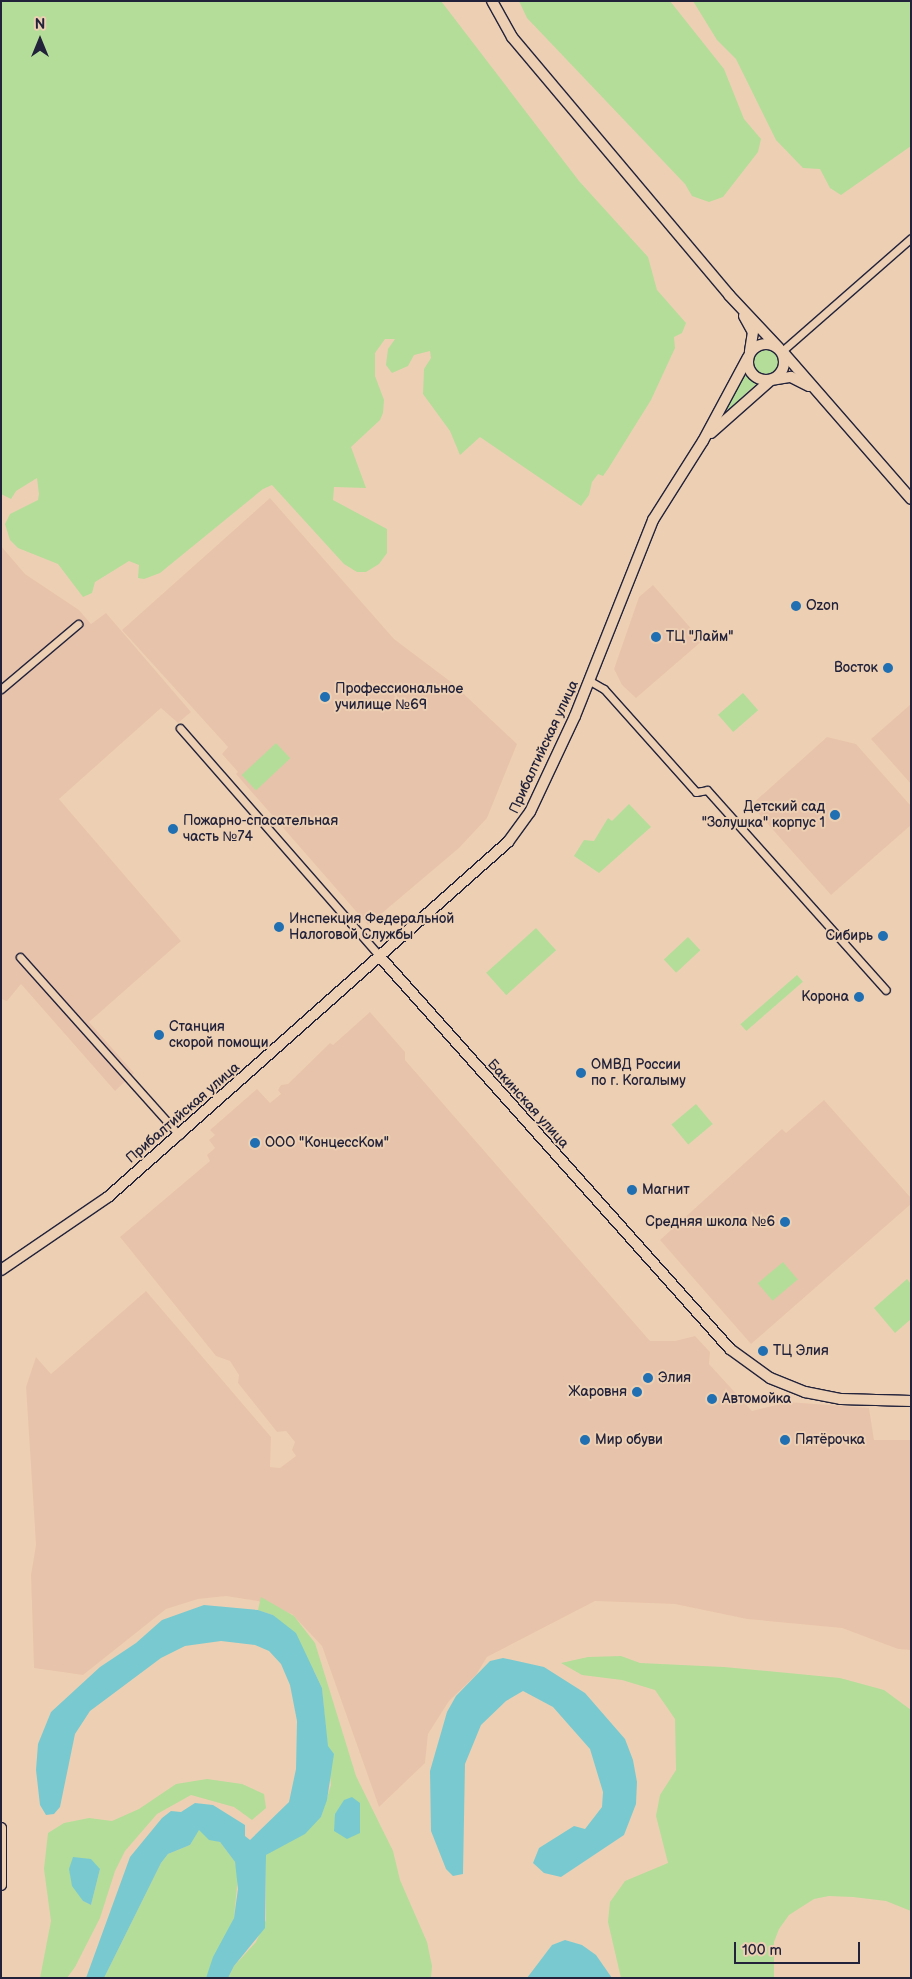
<!DOCTYPE html>
<html>
<head>
<meta charset="utf-8">
<style>
	body { margin:0 }
	#map { position:relative; width:912px; height:1979px; overflow:hidden; background:#edd0b3; font-family:"Balsamiq Sans",sans-serif }
	div>[style] { position:absolute }
	.built>* { inset:0; background:#e8c3ab }
	.green>* { inset:0; background:#b4dd99; transform-origin:0 0 }
	.round { border-radius:50% }
	.water>* { inset:0; background:#79cad0 }
	.roads { filter:drop-shadow(1px 0 #22223b) drop-shadow(-1px 0 #22223b) drop-shadow(0 1px #22223b) drop-shadow(0 -1px #22223b) }
	.street>* { height:7px; margin:-3.5px; padding:0 3.5px; transform-origin:3.5px; border-radius:3.5px; background:#edd0b3 }
	.secondary>* { height:10px; margin:-5px; padding:0 5px; transform-origin:5px; border-radius:5px; background:#edd0b3 }
	.secondary>.ring { margin:-5px; padding:0; box-sizing:content-box; background:none; border:10px solid #edd0b3; border-radius:50% }
	.dots>* { width:14px; height:14px; translate:-50% -50%; box-sizing:border-box; border:2px solid #edd0b3; border-radius:50% }
	span { translate:-50% -50%; white-space:nowrap; text-align:center; line-height:1.15; -webkit-text-stroke:4px #edd0b3; paint-order:stroke }
	.poi-label { font-size:14px; color:#22223b }
	.left { translate:0 -50%; text-align:left }
	.right { translate:-100% -50%; text-align:right }
	.street-label { font-size:14px; color:#22223b }
	.frame { position:absolute; inset:0; border:2px solid #22223b; pointer-events:none }
	.north { position:absolute; left:15px; top:15px; width:50px; height:50px; -webkit-text-stroke:4px #edd0b3; paint-order:stroke; rotate:0deg; font-size:14px; font-weight:700; line-height:20px; text-align:center; color:#22223b }
	.north::after { content:''; display:block; margin:auto; width:18px; height:22px; background:#22223b; clip-path:polygon(50% 0,100% 100%,50% 72%,0 100%) }
	.scale { position:absolute; left:734px; top:1942px; width:126px; height:22px; box-sizing:border-box; border:2px solid #22223b; border-top:0; padding-left:6px; font-size:15px; line-height:18px; white-space:nowrap; color:#22223b; -webkit-text-stroke:4px #edd0b3; paint-order:stroke }
</style>
</head>
<body>
<div id="map">
	<div class="built">
		<div style="clip-path:polygon(270px 498px,394px 639px,451px 682px,517px 744px,487px 818px,459px 848px,368px 925px,236px 774px,238px 772px,222px 754px,228px 747px,122px 630px)"></div>
		<div style="clip-path:polygon(1px 546px,25px 574px,79px 610px,91px 624px,106px 613px,191px 712px,178px 723px,161px 708px,59px 799px,181px 941px,89px 1022px,134px 1073px,115px 1091px,21px 984px,7px 1001px,1px 999px)"></div>
		<div style="clip-path:polygon(653px 585px,702px 641px,636px 698px,622px 685px,614px 669px,639px 597px)"></div>
		<div style="clip-path:polygon(911px 704px,911px 784px,871px 739px)"></div>
		<div style="clip-path:polygon(827px 737px,856px 744px,911px 806px,911px 825px,831px 895px,751px 805px)"></div>
		<div style="clip-path:polygon(370px 1012px,405px 1052px,405px 1060px,650px 1341px,675px 1341px,695px 1336px,710px 1352px,709px 1364px,752px 1411px,788px 1402px,869px 1408px,874px 1440px,911px 1440px,911px 1650px,898px 1649px,842px 1628px,747px 1619px,675px 1604px,595px 1601px,487px 1657px,476px 1675px,449px 1701px,428px 1734px,425px 1763px,379px 1807px,322px 1646px,292px 1614px,258px 1601px,226px 1596px,198px 1599px,166px 1609px,83px 1675px,34px 1668px,31px 1575px,36px 1545px,26px 1387px,36px 1357px,51px 1374px,146px 1291px,271px 1437px,270px 1467px,280px 1468px,296px 1456px,292px 1450px,295px 1442px,286px 1431px,277px 1432px,238px 1383px,239px 1375px,230px 1361px,216px 1356px,120px 1237px,210px 1161px,207px 1155px,215px 1148px,209px 1140px,215px 1135px,210px 1130px,257px 1089px,270px 1103px,281px 1094px,278px 1090px,281px 1085px,288px 1084px,330px 1043px,333px 1045px)"></div>
		<div style="clip-path:polygon(824px 1100px,911px 1198px,911px 1204px,751px 1344px,660px 1240px,782px 1129px,786px 1133px)"></div>
	</div>
	<div class="green">
		<div style="clip-path:polygon(1px 1px,441px 1px,579px 181px,648px 257px,657px 290px,686px 323px,682px 333px,674px 337px,675px 348px,651px 400px,608px 469px,603px 476px,598px 474px,592px 482px,589px 495px,581px 506px,480px 437px,460px 455px,450px 431px,423px 394px,424px 369px,431px 358px,430px 351px,414px 355px,408px 366px,392px 373px,386px 365px,388px 349px,395px 339px,385px 339px,375px 353px,375px 376px,384px 400px,383px 413px,380px 420px,351px 447px,366px 488px,334px 487px,333px 500px,387px 529px,387px 553px,379px 564px,366px 572px,357px 572px,344px 564px,272px 485px,263px 489px,160px 573px,144px 579px,138px 578px,139px 565px,129px 561px,95px 582px,92px 593px,83px 597px,58px 564px,18px 548px,10px 540px,5px 524px,10px 514px,38px 500px,39px 494px,37px 478px,16px 491px,11px 499px,1px 494px)"></div>
		<div style="clip-path:polygon(519px 1px,670px 1px,724px 69px,744px 119px,761px 139px,758px 152px,723px 197px,709px 202px,692px 196px,685px 184px,527px 18px)"></div>
		<div style="clip-path:polygon(693px 1px,911px 1px,911px 146px,841px 195px,830px 188px,820px 169px,803px 168px,776px 140px,736px 59px,717px 40px)"></div>
		<div class="round" style="left:754px;top:350px;width:24px;height:24px"></div>
		<div style="clip-path:polygon(745px 374px,756px 384px,725px 413px,725px 412px)"></div>
		<div style="left:743px;top:693px;width:23px;height:33px;rotate:49deg"></div>
		<div style="left:276px;top:743px;width:21px;height:47px;rotate:47deg"></div>
		<div style="clip-path:polygon(629px 804px,651px 827px,599px 873px,574px 856px,584px 840px,594px 841px,608px 818px,612px 821px)"></div>
		<div style="left:536px;top:928px;width:30px;height:67px;rotate:48deg"></div>
		<div style="left:688px;top:937px;width:18px;height:33px;rotate:47deg"></div>
		<div style="left:797px;top:975px;width:9px;height:75px;rotate:49deg"></div>
		<div style="left:696px;top:1104px;width:26px;height:32px;rotate:50deg"></div>
		<div style="left:783px;top:1262px;width:23px;height:33px;rotate:50deg"></div>
		<div style="clip-path:polygon(907px 1279px,911px 1284px,911px 1319px,895px 1333px,874px 1308px)"></div>
		<div style="clip-path:polygon(261px 1597px,294px 1616px,315px 1643px,356px 1776px,393px 1851px,400px 1880px,427px 1942px,432px 1966px,431px 1978px,228px 1978px,234px 1966px,256px 1942px,266px 1920px,266px 1855px,321px 1817px,331px 1785px,322px 1688px,314px 1671px,273px 1615px,258px 1610px)"></div>
		<div style="clip-path:polygon(621px 1656px,640px 1663px,724px 1667px,840px 1678px,884px 1690px,911px 1710px,911px 1911px,886px 1901px,853px 1897px,829px 1896px,814px 1899px,789px 1915px,779px 1929px,774px 1942px,774px 1978px,621px 1978px,608px 1922px,610px 1902px,625px 1881px,668px 1863px,656px 1816px,660px 1795px,676px 1770px,675px 1719px,655px 1690px,622px 1680px,582px 1675px,561px 1663px,588px 1657px)"></div>
		<div style="clip-path:polygon(evenodd,207px 1779px,242px 1784px,264px 1794px,266px 1808px,252px 1820px,234px 1807px,191px 1795px,157px 1814px,125px 1851px,115px 1871px,100px 1918px,75px 1967px,67px 1978px,40px 1978px,51px 1921px,44px 1869px,48px 1833px,64px 1823px,89px 1818px,112px 1821px,139px 1809px,176px 1784px,207px 1779px,100px 1869px,91px 1905px,83px 1901px,77px 1889px,100px 1869px)"></div>
		<div style="clip-path:polygon(199px 1829px,210px 1839px,220px 1842px,235px 1862px,238px 1876px,234px 1918px,206px 1978px,104px 1978px,161px 1863px,168px 1854px,190px 1845px)"></div>
	</div>
	<div class="water">
		<div style="clip-path:polygon(204px 1605px,258px 1610px,273px 1615px,296px 1633px,322px 1688px,328px 1746px,334px 1754px,327px 1800px,321px 1817px,305px 1834px,266px 1855px,265px 1928px,234px 1966px,228px 1978px,206px 1978px,213px 1957px,234px 1918px,238px 1889px,235px 1862px,220px 1842px,209px 1840px,199px 1830px,190px 1845px,168px 1854px,161px 1863px,104px 1978px,86px 1978px,130px 1857px,162px 1818px,171px 1811px,181px 1812px,195px 1803px,213px 1805px,245px 1825px,245px 1836px,250px 1840px,289px 1802px,296px 1769px,297px 1721px,290px 1685px,281px 1664px,269px 1651px,255px 1645px,221px 1641px,185px 1646px,161px 1658px,90px 1711px,75px 1734px,60px 1807px,54px 1814px,46px 1815px,40px 1805px,36px 1770px,38px 1744px,51px 1712px,100px 1667px,136px 1643px,162px 1620px)"></div>
		<div style="clip-path:polygon(503px 1658px,544px 1667px,585px 1693px,625px 1739px,633px 1760px,637px 1782px,636px 1804px,624px 1835px,561px 1877px,544px 1873px,533px 1863px,539px 1848px,574px 1826px,585px 1829px,602px 1807px,603px 1792px,590px 1749px,553px 1707px,523px 1691px,506px 1701px,481px 1725px,465px 1764px,463px 1874px,453px 1876px,446px 1869px,431px 1831px,430px 1771px,447px 1712px,456px 1696px,490px 1661px)"></div>
		<div style="clip-path:polygon(352px 1797px,360px 1803px,360px 1833px,347px 1839px,334px 1831px,335px 1814px,344px 1800px)"></div>
		<div style="clip-path:polygon(73px 1857px,91px 1859px,100px 1869px,91px 1905px,83px 1901px,72px 1886px,69px 1869px)"></div>
		<div style="clip-path:polygon(565px 1940px,582px 1945px,596px 1955px,612px 1978px,527px 1978px,552px 1945px)"></div>
	</div>
	<div class="roads">
		<div class="street">
			<div style="left:782px;top:351px;width:171px;rotate:-41.2deg"></div>
			<div style="left:590px;top:681px;width:16px;rotate:30deg"></div>
			<div style="left:604px;top:689px;width:138px;rotate:48.2deg"></div>
			<div style="left:696px;top:792px;width:11px;rotate:-10deg"></div>
			<div style="left:707px;top:790px;width:268px;rotate:48.2deg"></div>
			<div style="left:1px;top:689px;width:101px;rotate:-40.2deg"></div>
			<div style="left:180px;top:728px;width:305px;rotate:48.8deg"></div>
			<div style="left:20px;top:957px;width:239px;rotate:48.2deg"></div>
		</div>
		<div class="secondary">
			<div style="left:492px;top:1px;width:41px;rotate:60.9deg"></div>
			<div style="left:512px;top:37px;width:337px;rotate:49.9deg"></div>
			<div style="left:729px;top:295px;width:73px;rotate:46.7deg"></div>
			<div style="left:744px;top:316px;width:18px;rotate:61deg"></div>
			<div style="left:753px;top:332px;width:20px;rotate:99deg"></div>
			<div class="ring" style="left:748px;top:344px;width:26px;height:26px"></div>
			<div style="left:782px;top:351px;width:196px;rotate:48.9deg"></div>
			<div style="left:711px;top:433px;width:80px;rotate:-41.5deg"></div>
			<div style="left:771px;top:380px;width:20px;rotate:-9deg"></div>
			<div style="left:791px;top:377px;width:20px;rotate:27deg"></div>
			<div style="left:381px;top:958px;width:524px;rotate:48.25deg"></div>
			<div style="left:730px;top:1349px;width:49px;rotate:35.9deg"></div>
			<div style="left:770px;top:1378px;width:38px;rotate:22deg"></div>
			<div style="left:805px;top:1392px;width:37px;rotate:11deg"></div>
			<div style="left:841px;top:1399px;width:70px;rotate:1.6deg"></div>
			<div style="left:1px;top:1270px;width:130px;rotate:-34.3deg"></div>
			<div style="left:108px;top:1197px;width:535px;rotate:-41.59deg"></div>
			<div style="left:508px;top:842px;width:37px;rotate:-54deg"></div>
			<div style="left:530px;top:812px;width:106px;rotate:-64.9deg"></div>
			<div style="left:575px;top:716px;width:211px;rotate:-68.3deg"></div>
			<div style="left:653px;top:520px;width:93px;rotate:-57.7deg"></div>
			<div style="left:703px;top:441px;width:95px;rotate:-61.8deg"></div>
			<div style="left:1px;top:1828px;width:57px;rotate:90deg"></div>
		</div>
	</div>
	<div class="dots">
		<div style="left:796px;top:606px;background:#1f6fb2"></div>
		<div style="left:656px;top:637px;background:#1f6fb2"></div>
		<div style="left:888px;top:668px;background:#1f6fb2"></div>
		<div style="left:325px;top:697px;background:#1f6fb2"></div>
		<div style="left:835px;top:815px;background:#1f6fb2"></div>
		<div style="left:173px;top:829px;background:#1f6fb2"></div>
		<div style="left:279px;top:927px;background:#1f6fb2"></div>
		<div style="left:883px;top:936px;background:#1f6fb2"></div>
		<div style="left:859px;top:997px;background:#1f6fb2"></div>
		<div style="left:159px;top:1035px;background:#1f6fb2"></div>
		<div style="left:581px;top:1073px;background:#1f6fb2"></div>
		<div style="left:255px;top:1143px;background:#1f6fb2"></div>
		<div style="left:632px;top:1190px;background:#1f6fb2"></div>
		<div style="left:785px;top:1222px;background:#1f6fb2"></div>
		<div style="left:763px;top:1351px;background:#1f6fb2"></div>
		<div style="left:648px;top:1378px;background:#1f6fb2"></div>
		<div style="left:637px;top:1392px;background:#1f6fb2"></div>
		<div style="left:712px;top:1399px;background:#1f6fb2"></div>
		<div style="left:585px;top:1440px;background:#1f6fb2"></div>
		<div style="left:785px;top:1440px;background:#1f6fb2"></div>
	</div>
	<div class="poi-label">
		<span class="left" style="left:806px;top:606px">Ozon</span>
		<span class="left" style="left:666px;top:637px">ТЦ "Лайм"</span>
		<span class="right" style="left:878px;top:668px">Восток</span>
		<span class="left" style="left:335px;top:697px">Профессиональное<br>училище №69</span>
		<span class="right" style="left:825px;top:815px">Детский сад<br>"Золушка" корпус 1</span>
		<span class="left" style="left:183px;top:829px">Пожарно-спасательная<br>часть №74</span>
		<span class="left" style="left:289px;top:927px">Инспекция Федеральной<br>Налоговой Службы</span>
		<span class="right" style="left:873px;top:936px">Сибирь</span>
		<span class="right" style="left:849px;top:997px">Корона</span>
		<span class="left" style="left:169px;top:1035px">Станция<br>скорой помощи</span>
		<span class="left" style="left:591px;top:1073px">ОМВД России<br>по г. Когалыму</span>
		<span class="left" style="left:265px;top:1143px">ООО "КонцессКом"</span>
		<span class="left" style="left:642px;top:1190px">Магнит</span>
		<span class="right" style="left:775px;top:1222px">Средняя школа №6</span>
		<span class="left" style="left:773px;top:1351px">ТЦ Элия</span>
		<span class="left" style="left:658px;top:1378px">Элия</span>
		<span class="right" style="left:627px;top:1392px">Жаровня</span>
		<span class="left" style="left:722px;top:1399px">Автомойка</span>
		<span class="left" style="left:595px;top:1440px">Мир обуви</span>
		<span class="left" style="left:795px;top:1440px">Пятёрочка</span>
	</div>
	<div class="street-label">
		<span style="left:544px;top:747px;rotate:-65deg">Прибалтийская улица</span>
		<span style="left:528px;top:1104px;rotate:48deg">Бакинская улица</span>
		<span style="left:183px;top:1113px;rotate:-41deg">Прибалтийская улица</span>
	</div>
	<div class="frame"></div>
	<div class="north">N</div>
	<div class="scale">100 m</div>
</div>
</body>
</html>
